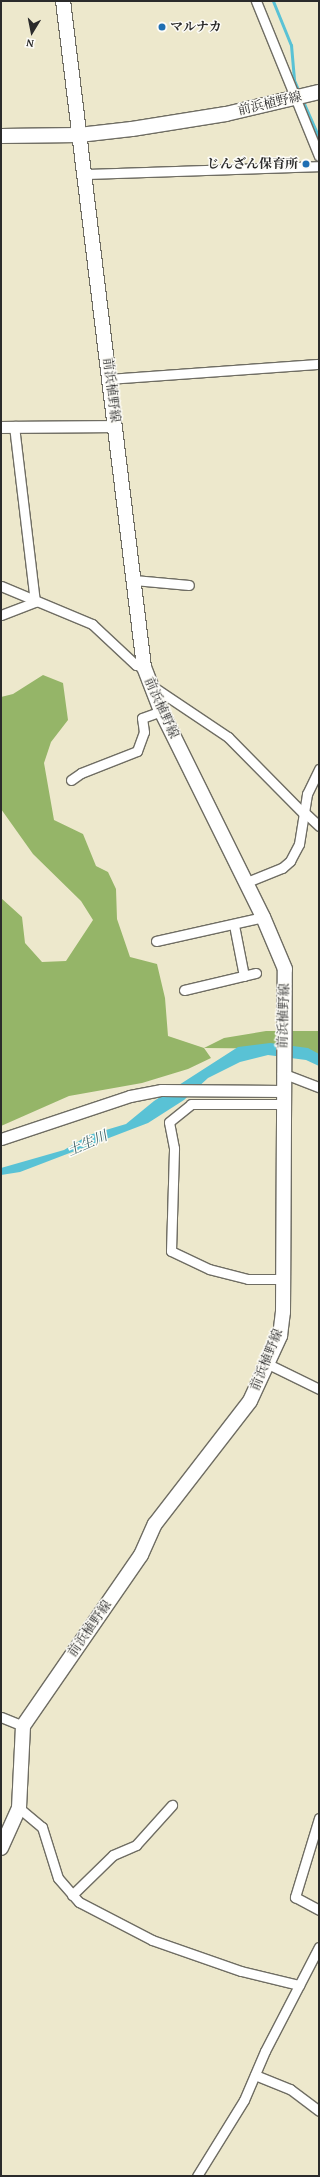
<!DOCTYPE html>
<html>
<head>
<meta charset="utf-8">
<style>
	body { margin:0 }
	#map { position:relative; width:320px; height:2177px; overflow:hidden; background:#ede8cc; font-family:"Gentium Book Plus","Noto Serif JP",serif }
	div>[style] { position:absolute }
	.forest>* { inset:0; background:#95b568 }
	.water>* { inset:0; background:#59c2d5 }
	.stream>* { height:3px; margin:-1.5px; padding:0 1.5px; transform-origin:1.5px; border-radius:1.5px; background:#59c2d5 }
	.roads { filter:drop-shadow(1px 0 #6f6d63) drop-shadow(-1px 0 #6f6d63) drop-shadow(0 1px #6f6d63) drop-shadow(0 -1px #6f6d63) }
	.minor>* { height:9px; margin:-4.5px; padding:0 4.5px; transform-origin:4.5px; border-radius:4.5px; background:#fff }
	.tertiary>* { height:11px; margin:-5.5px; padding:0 5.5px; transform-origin:5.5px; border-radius:5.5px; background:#fff }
	.primary>* { height:14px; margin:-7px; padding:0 7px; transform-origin:7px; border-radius:7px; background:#fff }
	.dots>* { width:11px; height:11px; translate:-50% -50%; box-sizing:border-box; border:2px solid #fdfcf7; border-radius:50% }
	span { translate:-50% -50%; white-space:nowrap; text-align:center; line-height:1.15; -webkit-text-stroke:3px #fdfcf7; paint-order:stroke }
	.poi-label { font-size:13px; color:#2b2b2b; font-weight:700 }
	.left { translate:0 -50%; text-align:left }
	.right { translate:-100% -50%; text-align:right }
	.street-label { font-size:13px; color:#2b2b2b }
	.water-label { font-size:14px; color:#3b6066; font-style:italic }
	.frame { position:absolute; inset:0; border:2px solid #2b2b2b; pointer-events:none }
	.north { position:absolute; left:12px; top:12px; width:40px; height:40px; -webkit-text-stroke:3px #fdfcf7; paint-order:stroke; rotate:190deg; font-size:11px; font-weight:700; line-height:16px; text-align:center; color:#2b2b2b }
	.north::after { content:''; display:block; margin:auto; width:14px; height:18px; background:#2b2b2b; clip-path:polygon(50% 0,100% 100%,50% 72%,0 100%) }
</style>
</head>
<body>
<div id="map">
	<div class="forest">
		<div style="clip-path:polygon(43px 675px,63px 683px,68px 720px,51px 742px,44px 763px,54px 820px,83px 834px,96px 866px,108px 872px,116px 889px,117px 919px,130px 957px,157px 964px,165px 998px,168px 1036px,204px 1048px,224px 1038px,266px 1031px,319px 1031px,319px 1056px,290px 1049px,204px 1048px,211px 1058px,188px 1069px,142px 1083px,69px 1096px,1px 1126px,1px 898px,22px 917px,25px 943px,42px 962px,66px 961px,93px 920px,81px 901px,33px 854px,1px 809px,1px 697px,13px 694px)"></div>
	</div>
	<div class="water">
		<div style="clip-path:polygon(270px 1043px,308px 1048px,319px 1054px,319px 1066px,306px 1060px,268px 1055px,240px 1062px,208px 1078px,184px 1100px,148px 1123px,20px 1172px,1px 1175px,1px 1168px,64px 1150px,89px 1135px,126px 1124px,154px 1101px,238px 1047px)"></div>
	</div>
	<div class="stream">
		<div style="left:273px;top:1px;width:48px;rotate:67.8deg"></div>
		<div style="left:291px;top:45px;width:35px;rotate:85deg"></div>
		<div style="left:294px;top:80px;width:13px;rotate:67deg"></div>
		<div style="left:302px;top:99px;width:43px;rotate:66.4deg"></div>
	</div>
	<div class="roads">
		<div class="minor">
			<div style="left:256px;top:1px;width:167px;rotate:67.9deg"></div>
			<div style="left:84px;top:174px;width:235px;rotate:-1.9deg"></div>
			<div style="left:109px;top:379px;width:211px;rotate:-4.1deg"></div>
			<div style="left:14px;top:426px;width:177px;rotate:83.2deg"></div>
			<div style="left:134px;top:580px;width:55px;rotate:5.2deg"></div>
			<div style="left:1px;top:586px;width:99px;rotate:22.7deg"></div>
			<div style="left:92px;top:624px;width:60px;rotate:43deg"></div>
			<div style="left:136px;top:665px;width:8px;rotate:14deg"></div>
			<div style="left:1px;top:615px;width:36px;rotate:-21deg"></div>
			<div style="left:152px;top:686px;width:92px;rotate:33.9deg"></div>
			<div style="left:228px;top:737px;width:107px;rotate:45.4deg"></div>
			<div style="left:71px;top:780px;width:12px;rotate:-35deg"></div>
			<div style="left:81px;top:773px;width:60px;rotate:-21.4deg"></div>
			<div style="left:137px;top:751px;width:20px;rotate:-70deg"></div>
			<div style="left:144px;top:732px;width:14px;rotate:-98deg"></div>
			<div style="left:142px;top:718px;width:20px;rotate:-20deg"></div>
			<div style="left:303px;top:811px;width:22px;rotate:43deg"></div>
			<div style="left:247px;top:882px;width:38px;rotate:-22deg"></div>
			<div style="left:282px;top:868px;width:11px;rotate:-41deg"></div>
			<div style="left:290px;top:861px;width:19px;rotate:-62deg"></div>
			<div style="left:299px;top:844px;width:51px;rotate:-80.9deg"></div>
			<div style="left:307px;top:794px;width:28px;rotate:-64deg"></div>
			<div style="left:234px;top:925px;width:52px;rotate:78.9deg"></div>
			<div style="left:156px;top:941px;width:110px;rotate:-12.6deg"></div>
			<div style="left:184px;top:990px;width:74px;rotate:-13.3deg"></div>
			<div style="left:282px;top:1073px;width:40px;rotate:21deg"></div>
			<div style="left:282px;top:1279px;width:34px;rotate:180deg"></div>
			<div style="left:248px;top:1279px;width:40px;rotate:-165.6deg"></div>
			<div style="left:209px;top:1269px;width:42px;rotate:-154.7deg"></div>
			<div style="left:171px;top:1251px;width:103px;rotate:-88.3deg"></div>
			<div style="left:174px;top:1148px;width:26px;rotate:-101deg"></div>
			<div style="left:169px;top:1122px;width:28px;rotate:-39deg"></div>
			<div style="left:191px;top:1104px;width:92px"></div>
			<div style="left:268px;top:1364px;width:57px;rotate:26.1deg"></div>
			<div style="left:1px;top:1717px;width:24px;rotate:22deg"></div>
			<div style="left:19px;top:1808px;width:30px;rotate:40deg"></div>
			<div style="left:42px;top:1827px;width:53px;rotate:72.6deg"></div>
			<div style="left:58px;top:1878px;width:32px;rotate:49deg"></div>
			<div style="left:79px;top:1902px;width:82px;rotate:27.5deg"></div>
			<div style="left:152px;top:1940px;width:94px;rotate:19.2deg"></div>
			<div style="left:241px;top:1971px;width:60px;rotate:13.6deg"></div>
			<div style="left:319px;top:1818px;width:83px;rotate:106.9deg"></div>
			<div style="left:295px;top:1897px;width:27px;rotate:28deg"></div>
			<div style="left:72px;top:1895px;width:57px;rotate:-44.3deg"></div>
			<div style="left:113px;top:1855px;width:25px;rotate:-23deg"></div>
			<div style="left:136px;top:1845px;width:54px;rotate:-48deg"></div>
			<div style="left:255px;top:2075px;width:38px;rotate:22deg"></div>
			<div style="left:290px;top:2089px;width:36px;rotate:37deg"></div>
			<div style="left:197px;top:2176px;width:89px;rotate:-58.3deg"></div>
			<div style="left:244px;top:2100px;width:53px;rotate:-66.8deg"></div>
			<div style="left:265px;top:2051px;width:117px;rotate:-62.6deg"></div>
		</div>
		<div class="tertiary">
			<div style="left:1px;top:427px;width:114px;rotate:-0.5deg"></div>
			<div style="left:1px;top:1139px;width:136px;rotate:-18.4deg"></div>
			<div style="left:130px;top:1096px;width:32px;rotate:-11deg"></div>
			<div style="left:161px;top:1090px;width:122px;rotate:0.5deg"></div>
		</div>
		<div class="primary">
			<div style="left:1px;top:136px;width:78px;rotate:-0.7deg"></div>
			<div style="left:79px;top:135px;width:53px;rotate:-6.5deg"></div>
			<div style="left:132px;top:129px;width:95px;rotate:-9.1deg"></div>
			<div style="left:226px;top:114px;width:96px;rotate:-13.3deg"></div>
			<div style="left:1px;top:1848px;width:44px;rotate:-65.8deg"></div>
			<div style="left:19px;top:1808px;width:82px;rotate:-87.2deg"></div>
			<div style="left:23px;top:1726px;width:208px;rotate:-55.4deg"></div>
			<div style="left:141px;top:1555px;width:34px;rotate:-66deg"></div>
			<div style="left:155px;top:1524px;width:155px;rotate:-52.3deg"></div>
			<div style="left:250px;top:1401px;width:72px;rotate:-65.2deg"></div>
			<div style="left:280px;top:1336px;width:24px;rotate:-83deg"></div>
			<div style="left:283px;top:1312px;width:343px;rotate:-89.7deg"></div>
			<div style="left:285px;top:969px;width:56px;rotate:-112.9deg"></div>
			<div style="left:263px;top:917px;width:230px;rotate:-116.3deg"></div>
			<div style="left:161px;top:711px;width:47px;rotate:-111.1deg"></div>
			<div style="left:144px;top:667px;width:671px;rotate:-96.93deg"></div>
		</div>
	</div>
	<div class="dots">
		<div style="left:162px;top:27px;background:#1f6fb2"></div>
		<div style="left:306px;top:164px;background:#1f6fb2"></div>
	</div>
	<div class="poi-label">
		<span class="left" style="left:170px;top:27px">マルナカ</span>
		<span class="right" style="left:298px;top:164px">じんざん保育所</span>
	</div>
	<div class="street-label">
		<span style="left:270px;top:104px;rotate:-13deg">前浜植野線</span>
		<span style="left:111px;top:390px;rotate:83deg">前浜植野線</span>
		<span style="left:161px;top:708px;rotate:66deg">前浜植野線</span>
		<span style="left:284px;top:1016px;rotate:-88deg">前浜植野線</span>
		<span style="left:267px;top:1360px;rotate:-68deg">前浜植野線</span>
		<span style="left:90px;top:1629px;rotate:-55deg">前浜植野線</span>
	</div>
	<div class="water-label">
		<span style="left:87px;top:1143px;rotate:-24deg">土生川</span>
	</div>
	<div class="frame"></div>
	<div class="north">N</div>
</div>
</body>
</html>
